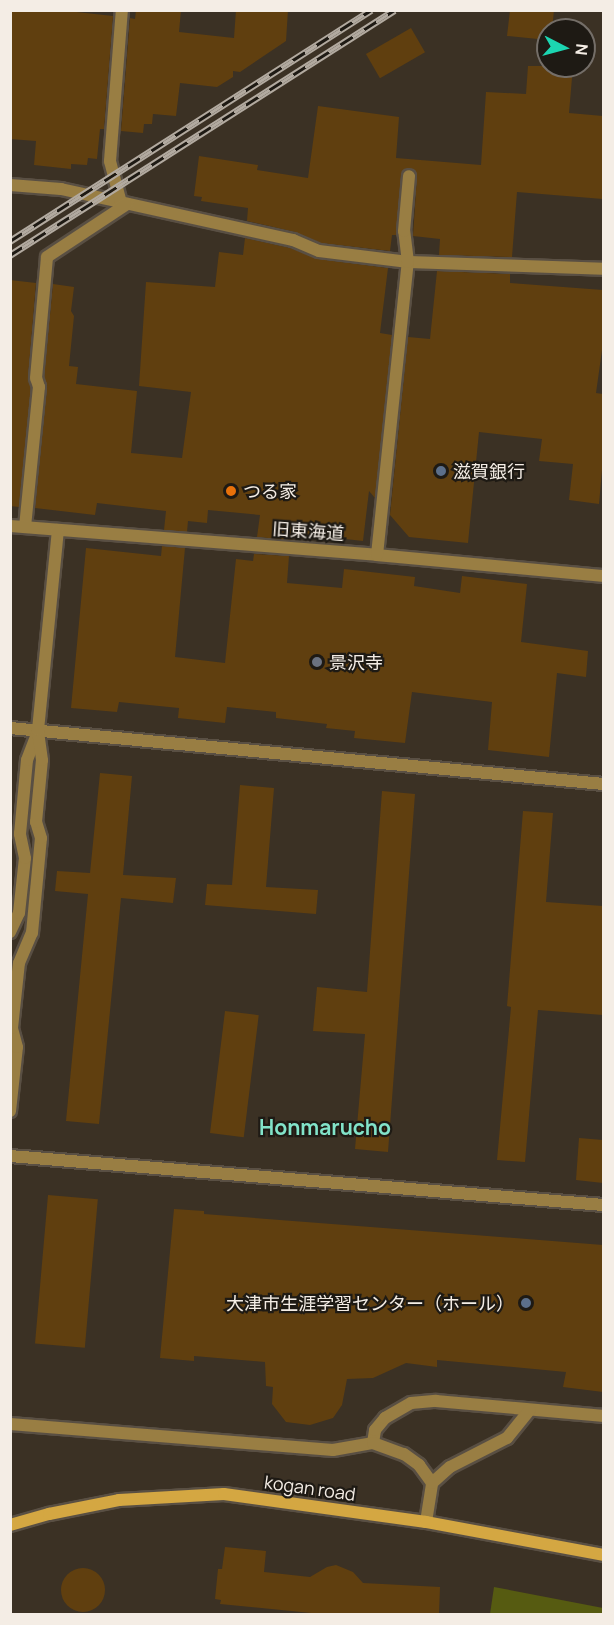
<!DOCTYPE html>
<html>
<head>
<meta charset="utf-8">
<style>
	body { margin:0 }
	#map { position:relative; width:614px; height:1625px; overflow:hidden; background:#3b3124; font-family:Manrope,"Noto Sans JP",sans-serif }
	div>[style] { position:absolute }
	.green>* { inset:0; background:#565b11 }
	.building>* { inset:0; background:#603f0f; transform-origin:0 0 }
	.round { border-radius:50% }
	.roads { filter:drop-shadow(2px 0 #594f43) drop-shadow(-2px 0 #594f43) drop-shadow(0 2px #594f43) drop-shadow(0 -2px #594f43) }
	.service>* { height:12px; margin:-6px; padding:0 6px; transform-origin:6px; border-radius:6px; background:#997e43 }
	.minor>* { height:12px; margin:-6px; padding:0 6px; transform-origin:6px; border-radius:6px; background:#997e43 }
	.secondary>* { height:12px; margin:-6px; padding:0 6px; transform-origin:6px; border-radius:6px; background:#d4a742 }
	.rail>* { height:7px; margin-top:-3.5px; transform-origin:0; background:repeating-linear-gradient(90deg,#1e1a14 0 14px,#b2aaa0 0 28px); box-sizing:border-box; border-block:2px solid #b2aaa0 }
	.dots>* { width:16px; height:16px; translate:-50% -50%; box-sizing:border-box; border:3px solid #1e1a14; border-radius:50% }
	span { translate:-50% -50%; white-space:nowrap; text-align:center; line-height:1.15; -webkit-text-stroke:4.5px #1e1a14; paint-order:stroke }
	.poi-label { font-size:18px; color:#f4ede5 }
	.left { translate:0 -50%; text-align:left }
	.right { translate:-100% -50%; text-align:right }
	.street-label { font-size:18px; color:#f4ede5 }
	.quarter-label { font-size:21px; color:#82e3c9; font-weight:700 }
	.frame { position:absolute; inset:0; border:12px solid #f4ede5; pointer-events:none }
	.north { position:absolute; left:536px; top:18px; width:60px; height:60px; box-sizing:border-box; background:#1e1a14; border:2px solid #746e68; border-radius:50%; rotate:96deg; font-size:16px; font-weight:700; line-height:24px; text-align:center; color:#f4ede5 }
	.north::after { content:''; display:block; margin:auto; width:21px; height:27px; background:#1cd5b1; clip-path:polygon(50% 0,100% 100%,50% 72%,0 100%) }
</style>
</head>
<body>
<div id="map">
	<div class="green">
		<div style="clip-path:polygon(494px 1587px,603px 1608px,603px 1614px,490px 1614px)"></div>
	</div>
	<div class="building">
		<div style="clip-path:polygon(10px 10px,58px 10px,113px 16px,104px 129px,100px 129px,97px 159px,88px 158px,87px 165px,71px 164px,71px 169px,34px 165px,36px 141px,10px 139px)"></div>
		<div style="clip-path:polygon(136px 10px,181px 10px,179px 32px,234px 38px,236px 10px,288px 10px,286px 41px,240px 72px,233px 71px,233px 77px,217px 87px,180px 83px,176px 116px,153px 114px,152px 124px,144px 124px,143px 133px,121px 131px,130px 18px,135px 19px)"></div>
		<div style="clip-path:polygon(510px 10px,554px 10px,552px 30px,548px 30px,548px 40px,507px 36px)"></div>
		<div style="left:411px;top:28px;width:28px;height:52px;rotate:60deg"></div>
		<div style="clip-path:polygon(528px 66px,573px 66px,569px 113px,603px 116px,603px 199px,517px 192px,512px 257px,439px 255px,440px 239px,413px 236px,417px 176px,410px 168px,405px 169px,401px 175px,396px 235px,392px 235px,390px 251px,321px 243px,295px 232px,247px 221px,248px 208px,201px 201px,202px 197px,194px 196px,199px 156px,258px 165px,257px 170px,308px 178px,318px 106px,399px 117px,396px 158px,481px 165px,486px 92px,526px 94px)"></div>
		<div style="clip-path:polygon(245px 238px,290px 248px,318px 259px,388px 268px,380px 333px,392px 335px,375px 498px,369px 491px,363px 541px,292px 533px,291px 540px,257px 537px,260px 515px,208px 510px,207px 523px,188px 521px,187px 532px,164px 530px,166px 511px,97px 503px,95px 515px,35px 508px,47px 388px,44px 377px,53px 284px,74px 287px,71px 311px,74px 316px,69px 366px,78px 367px,76px 384px,137px 391px,131px 453px,182px 458px,191px 392px,139px 386px,146px 282px,215px 287px,219px 252px,243px 255px)"></div>
		<div style="clip-path:polygon(437px 271px,510px 274px,510px 283px,603px 290px,603px 343px,596px 393px,603px 394px,603px 459px,599px 504px,569px 500px,573px 464px,539px 461px,542px 439px,479px 432px,468px 543px,409px 537px,390px 515px,408px 337px,430px 339px)"></div>
		<div style="clip-path:polygon(10px 280px,36px 283px,28px 377px,31px 388px,19px 507px,10px 506px)"></div>
		<div style="clip-path:polygon(162px 546px,185px 548px,175px 657px,225px 663px,236px 559px,253px 561px,254px 554px,289px 556px,287px 583px,342px 588px,344px 569px,415px 577px,414px 586px,460px 593px,462px 576px,527px 584px,521px 642px,588px 651px,586px 677px,557px 673px,549px 757px,488px 750px,492px 702px,412px 692px,405px 743px,354px 738px,355px 731px,326px 728px,327px 724px,276px 718px,276px 712px,227px 707px,225px 723px,178px 718px,179px 708px,119px 702px,117px 712px,71px 708px,86px 548px,161px 556px)"></div>
		<div style="clip-path:polygon(100px 773px,132px 776px,123px 875px,176px 878px,173px 903px,121px 898px,99px 1124px,66px 1121px,88px 894px,55px 891px,57px 871px,90px 873px)"></div>
		<div style="clip-path:polygon(240px 785px,274px 788px,266px 887px,318px 890px,316px 914px,205px 905px,207px 884px,232px 885px)"></div>
		<div style="clip-path:polygon(382px 791px,415px 794px,388px 1152px,355px 1149px,365px 1034px,313px 1031px,317px 987px,367px 992px)"></div>
		<div style="clip-path:polygon(523px 811px,553px 813px,546px 902px,603px 906px,603px 1015px,538px 1010px,525px 1162px,497px 1160px,511px 1007px,507px 1006px)"></div>
		<div style="left:225px;top:1011px;width:34px;height:123px;rotate:7deg"></div>
		<div style="clip-path:polygon(579px 1138px,603px 1140px,603px 1183px,576px 1180px)"></div>
		<div style="left:48px;top:1195px;width:50px;height:149px;rotate:5deg"></div>
		<div style="clip-path:polygon(174px 1209px,204px 1211px,204px 1214px,603px 1245px,603px 1392px,563px 1387px,566px 1372px,437px 1360px,437px 1367px,406px 1363px,373px 1378px,347px 1379px,342px 1405px,333px 1418px,310px 1425px,286px 1422px,272px 1404px,273px 1387px,266px 1386px,265px 1362px,194px 1356px,194px 1361px,160px 1358px)"></div>
		<div style="clip-path:polygon(225px 1547px,266px 1551px,264px 1572px,310px 1577px,327px 1567px,336px 1565px,353px 1572px,363px 1583px,440px 1587px,439px 1614px,321px 1614px,220px 1604px,221px 1600px,215px 1599px,218px 1569px,222px 1569px)"></div>
		<div class="round" style="left:61px;top:1568px;width:44px;height:44px"></div>
	</div>
	<div class="roads">
		<div class="service">
			<div style="left:25px;top:527px;width:141px;rotate:-84.3deg"></div>
			<div style="left:39px;top:387px;width:9px;rotate:-108deg"></div>
			<div style="left:10px;top:1424px;width:324px;rotate:4.6deg"></div>
			<div style="left:333px;top:1450px;width:41px;rotate:-9.9deg"></div>
			<div style="left:373px;top:1443px;width:13px;rotate:-81deg"></div>
			<div style="left:375px;top:1430px;width:16px;rotate:-50deg"></div>
			<div style="left:385px;top:1418px;width:30px;rotate:-30deg"></div>
			<div style="left:411px;top:1403px;width:25px;rotate:-5deg"></div>
			<div style="left:436px;top:1401px;width:169px;rotate:5.1deg"></div>
			<div style="left:373px;top:1443px;width:33px;rotate:20deg"></div>
			<div style="left:404px;top:1454px;width:19px;rotate:36deg"></div>
			<div style="left:419px;top:1465px;width:22px;rotate:54deg"></div>
			<div style="left:426px;top:1522px;width:39px;rotate:-81deg"></div>
			<div style="left:432px;top:1483px;width:24px;rotate:-42deg"></div>
			<div style="left:450px;top:1467px;width:64px;rotate:-27deg"></div>
			<div style="left:507px;top:1438px;width:36px;rotate:-51deg"></div>
		</div>
		<div class="minor">
			<div style="left:10px;top:185px;width:51px;rotate:4.5deg"></div>
			<div style="left:61px;top:189px;width:238px;rotate:12.4deg"></div>
			<div style="left:293px;top:240px;width:28px;rotate:23deg"></div>
			<div style="left:319px;top:251px;width:90px;rotate:7deg"></div>
			<div style="left:408px;top:262px;width:196px;rotate:2deg"></div>
			<div style="left:121px;top:203px;width:43px;rotate:-104.7deg"></div>
			<div style="left:110px;top:161px;width:151px;rotate:-85.5deg"></div>
			<div style="left:36px;top:378px;width:121px;rotate:-84.8deg"></div>
			<div style="left:47px;top:257px;width:96px;rotate:-33.5deg"></div>
			<div style="left:10px;top:526px;width:368px;rotate:4.5deg"></div>
			<div style="left:377px;top:555px;width:228px;rotate:5.3deg"></div>
			<div style="left:377px;top:555px;width:295px;rotate:-84deg"></div>
			<div style="left:408px;top:262px;width:31px;rotate:-97deg"></div>
			<div style="left:404px;top:231px;width:55px;rotate:-84.8deg"></div>
			<div style="left:10px;top:728px;width:597px;rotate:5.39deg"></div>
			<div style="left:10px;top:932px;width:21px;rotate:-65deg"></div>
			<div style="left:19px;top:913px;width:55px;rotate:-83.8deg"></div>
			<div style="left:25px;top:858px;width:25px;rotate:-102deg"></div>
			<div style="left:20px;top:834px;width:74px;rotate:-84.6deg"></div>
			<div style="left:27px;top:760px;width:31px;rotate:-69deg"></div>
			<div style="left:10px;top:1111px;width:64px;rotate:-83.8deg"></div>
			<div style="left:17px;top:1047px;width:20px;rotate:-105deg"></div>
			<div style="left:12px;top:1028px;width:65px;rotate:-83.9deg"></div>
			<div style="left:19px;top:963px;width:33px;rotate:-67deg"></div>
			<div style="left:32px;top:933px;width:95px;rotate:-84.6deg"></div>
			<div style="left:41px;top:838px;width:17px;rotate:-107deg"></div>
			<div style="left:36px;top:822px;width:62px;rotate:-84.5deg"></div>
			<div style="left:42px;top:760px;width:30px;rotate:-98deg"></div>
			<div style="left:38px;top:730px;width:201px;rotate:-84.3deg"></div>
			<div style="left:10px;top:1156px;width:596px;rotate:4.72deg"></div>
		</div>
		<div class="secondary">
			<div style="left:10px;top:1525px;width:41px;rotate:-15.8deg"></div>
			<div style="left:49px;top:1514px;width:71px;rotate:-11.3deg"></div>
			<div style="left:119px;top:1500px;width:105px;rotate:-3.3deg"></div>
			<div style="left:224px;top:1494px;width:204px;rotate:7.9deg"></div>
			<div style="left:426px;top:1522px;width:181px;rotate:10.5deg"></div>
		</div>
	</div>
	<div class="rail">
		<div style="left:10px;top:241px;width:429px;rotate:-32.6deg"></div>
		<div style="left:10px;top:255px;width:456px;rotate:-32.5deg"></div>
	</div>
	<div class="dots">
		<div style="left:441px;top:471px;background:#5c6f8a"></div>
		<div style="left:231px;top:491px;background:#e8710a"></div>
		<div style="left:317px;top:662px;background:#6b7280"></div>
		<div style="left:526px;top:1303px;background:#5c6f8a"></div>
	</div>
	<div class="poi-label">
		<span class="left" style="left:453px;top:471px">滋賀銀行</span>
		<span class="left" style="left:243px;top:491px">つる家</span>
		<span class="left" style="left:329px;top:662px">景沢寺</span>
		<span class="right" style="left:514px;top:1303px">大津市生涯学習センター（ホール）</span>
	</div>
	<div class="street-label">
		<span style="left:308px;top:531px;rotate:4deg">旧東海道</span>
		<span style="left:310px;top:1488px;rotate:8deg">kogan road</span>
	</div>
	<div class="quarter-label">
		<span style="left:325px;top:1127px">Honmarucho</span>
	</div>
	<div class="frame"></div>
	<div class="north">N</div>
</div>
</body>
</html>
